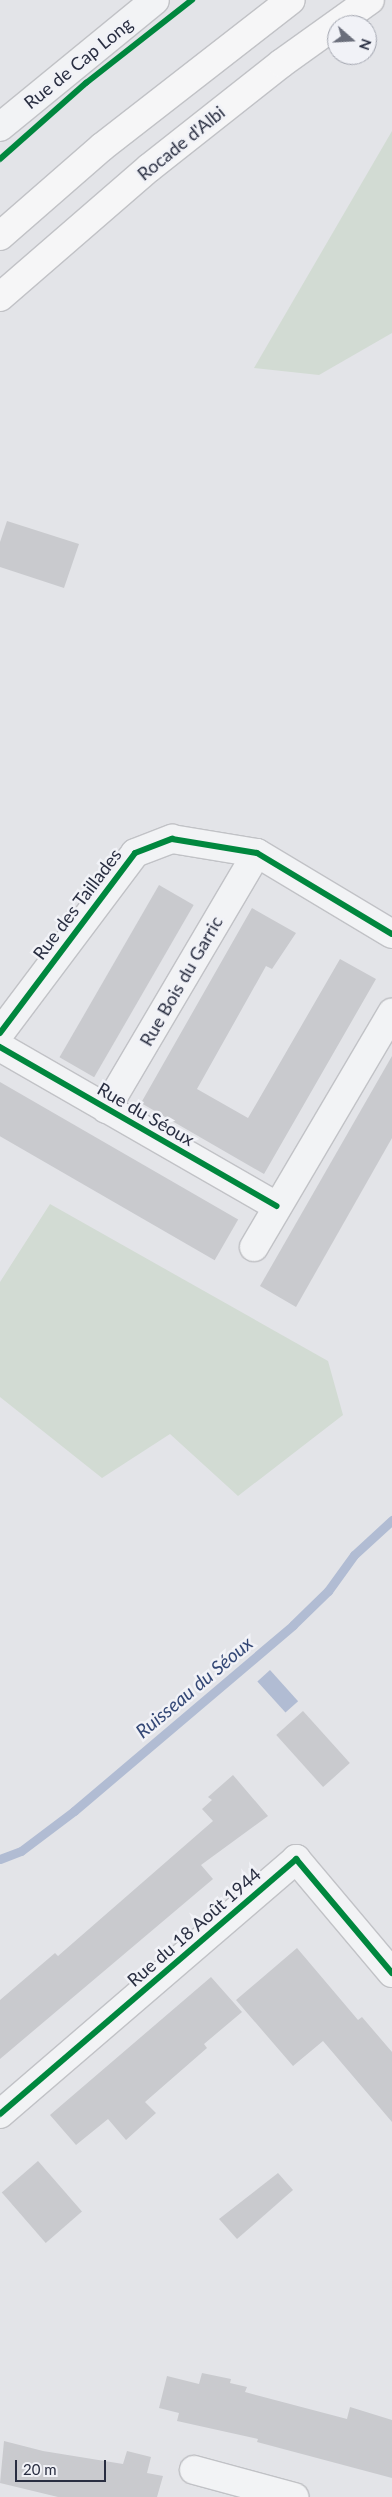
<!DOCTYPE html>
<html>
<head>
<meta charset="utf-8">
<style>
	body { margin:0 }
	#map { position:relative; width:392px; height:2497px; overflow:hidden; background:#e3e4e8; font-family:Lato,sans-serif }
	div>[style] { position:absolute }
	.green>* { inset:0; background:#d2dbd3 }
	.water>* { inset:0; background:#b1bcd3; transform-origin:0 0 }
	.stream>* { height:9px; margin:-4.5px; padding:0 4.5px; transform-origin:4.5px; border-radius:4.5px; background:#b1bcd3 }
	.building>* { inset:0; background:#c9cace; transform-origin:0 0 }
	.roads { filter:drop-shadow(1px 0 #c1c2c6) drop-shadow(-1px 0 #c1c2c6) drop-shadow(0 1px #c1c2c6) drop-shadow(0 -1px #c1c2c6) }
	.minor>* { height:28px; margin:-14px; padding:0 14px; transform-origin:14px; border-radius:14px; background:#f2f3f5 }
	.trunk>* { height:28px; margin:-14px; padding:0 14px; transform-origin:14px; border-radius:14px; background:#f6f6f7 }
	.cycleway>* { height:6px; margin:-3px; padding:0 3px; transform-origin:3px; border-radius:3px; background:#00873e }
	span { translate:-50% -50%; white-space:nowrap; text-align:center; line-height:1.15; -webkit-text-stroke:5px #f1f2f7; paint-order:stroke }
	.street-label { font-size:18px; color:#292e41 }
	.water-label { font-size:19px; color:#334775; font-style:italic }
	.north { position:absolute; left:327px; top:15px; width:50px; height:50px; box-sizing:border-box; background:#f1f2f7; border:1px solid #a1a4ae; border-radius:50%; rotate:109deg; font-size:14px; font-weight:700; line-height:20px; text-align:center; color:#292e41 }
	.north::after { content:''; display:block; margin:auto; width:18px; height:22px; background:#6a6e7b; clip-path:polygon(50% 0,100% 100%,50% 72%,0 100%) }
	.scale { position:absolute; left:15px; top:2460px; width:91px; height:22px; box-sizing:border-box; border:2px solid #292e41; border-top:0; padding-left:6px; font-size:15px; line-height:18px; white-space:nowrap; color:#292e41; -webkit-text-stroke:4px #f1f2f7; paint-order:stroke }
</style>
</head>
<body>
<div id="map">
	<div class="green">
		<div style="clip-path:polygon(392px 131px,392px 333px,319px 375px,254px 368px)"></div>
		<div style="clip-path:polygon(50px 1204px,328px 1361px,343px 1415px,238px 1496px,170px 1434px,102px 1478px,0 1397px,0 1282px)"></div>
	</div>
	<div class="water">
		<div style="left:270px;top:1670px;width:42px;height:17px;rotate:48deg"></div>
	</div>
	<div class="stream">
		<div style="left:0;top:1859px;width:22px;rotate:-21deg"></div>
		<div style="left:21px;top:1851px;width:66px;rotate:-37deg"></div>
		<div style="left:74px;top:1811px;width:287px;rotate:-40.3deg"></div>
		<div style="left:293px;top:1625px;width:49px;rotate:-44.2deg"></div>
		<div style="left:328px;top:1591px;width:44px;rotate:-54.2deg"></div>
		<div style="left:354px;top:1555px;width:52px;rotate:-42.6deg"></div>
	</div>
	<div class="building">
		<div style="clip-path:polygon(7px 521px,79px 544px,64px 588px,0 567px,0 542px)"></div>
		<div style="left:159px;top:885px;width:40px;height:199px;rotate:30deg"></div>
		<div style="clip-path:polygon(252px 908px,296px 933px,272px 969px,266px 966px,197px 1089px,248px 1118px,340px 959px,376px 979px,264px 1174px,141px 1103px)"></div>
		<div style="clip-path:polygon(392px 1056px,392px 1138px,296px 1307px,260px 1286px)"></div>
		<div style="left:0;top:1082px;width:275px;height:47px;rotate:30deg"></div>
		<div style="left:303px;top:1711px;width:70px;height:36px;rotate:48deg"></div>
		<div style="clip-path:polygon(233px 1775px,268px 1816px,201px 1865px,213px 1879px,0 2059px,0 2000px,55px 1953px,58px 1956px,213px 1821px,202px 1809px,212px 1800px,208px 1797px)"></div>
		<div style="clip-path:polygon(297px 1948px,358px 2020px,362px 2017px,392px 2052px,392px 2122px,323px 2041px,293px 2066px,236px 2000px)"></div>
		<div style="clip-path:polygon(211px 1977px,242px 2012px,204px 2044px,207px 2048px,145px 2102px,156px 2113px,126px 2140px,108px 2119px,76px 2145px,50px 2115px)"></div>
		<div style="left:38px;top:2161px;width:67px;height:48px;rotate:49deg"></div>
		<div style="clip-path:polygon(278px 2173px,293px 2190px,237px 2239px,219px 2219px)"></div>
		<div style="clip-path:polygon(202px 2373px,231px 2379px,230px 2383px,247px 2387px,245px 2392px,347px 2419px,350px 2407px,392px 2420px,392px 2478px,257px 2442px,258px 2439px,177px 2421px,179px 2413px,159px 2408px,167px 2376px,199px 2384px)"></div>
		<div style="clip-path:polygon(4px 2441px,43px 2451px,123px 2464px,127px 2451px,151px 2457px,147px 2473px,163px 2476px,157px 2497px,58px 2497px,0 2483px)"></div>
	</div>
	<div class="roads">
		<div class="minor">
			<div style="left:0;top:127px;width:200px;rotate:-39.3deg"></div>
			<div style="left:0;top:1033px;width:225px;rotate:-53.1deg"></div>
			<div style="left:135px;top:853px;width:40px;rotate:-21deg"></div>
			<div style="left:172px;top:839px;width:86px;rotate:9.4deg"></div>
			<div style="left:257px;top:853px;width:157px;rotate:31deg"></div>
			<div style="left:0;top:1047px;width:319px;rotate:29.9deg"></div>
			<div style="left:106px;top:1109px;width:297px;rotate:-59.5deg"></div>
			<div style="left:254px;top:1247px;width:272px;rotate:-59.5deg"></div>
			<div style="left:0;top:2114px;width:391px;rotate:-40.7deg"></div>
			<div style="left:296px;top:1859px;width:149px;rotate:49.9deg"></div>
			<div style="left:194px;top:2470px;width:104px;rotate:15.1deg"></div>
		</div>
		<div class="trunk">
			<div style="left:0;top:236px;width:135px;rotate:-41.1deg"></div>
			<div style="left:102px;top:147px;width:239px;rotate:-37.9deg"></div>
			<div style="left:0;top:297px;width:197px;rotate:-40.9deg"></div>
			<div style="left:149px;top:168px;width:169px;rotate:-38.3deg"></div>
			<div style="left:282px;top:63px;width:108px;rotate:-35.6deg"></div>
		</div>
	</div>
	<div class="cycleway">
		<div style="left:0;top:159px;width:115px;rotate:-41.5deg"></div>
		<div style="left:86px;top:83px;width:135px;rotate:-38.1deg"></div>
		<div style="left:0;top:1033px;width:225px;rotate:-53.1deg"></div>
		<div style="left:135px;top:853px;width:40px;rotate:-21deg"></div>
		<div style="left:172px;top:839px;width:86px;rotate:9.4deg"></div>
		<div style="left:257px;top:853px;width:157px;rotate:31deg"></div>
		<div style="left:0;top:1047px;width:319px;rotate:29.9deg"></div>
		<div style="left:0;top:2114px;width:391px;rotate:-40.7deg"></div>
		<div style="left:296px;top:1859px;width:149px;rotate:49.9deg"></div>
	</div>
	<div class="street-label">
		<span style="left:78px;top:63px;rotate:-39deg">Rue de Cap Long</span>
		<span style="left:181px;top:143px;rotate:-39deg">Rocade d'Albi</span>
		<span style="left:77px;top:904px;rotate:-53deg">Rue des Taillades</span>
		<span style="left:181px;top:981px;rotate:-60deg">Rue Bois du Garric</span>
		<span style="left:146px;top:1114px;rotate:30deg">Rue du Séoux</span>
		<span style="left:194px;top:1927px;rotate:-41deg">Rue du 18 Août 1944</span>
	</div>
	<div class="water-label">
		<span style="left:194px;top:1687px;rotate:-40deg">Ruisseau du Séoux</span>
	</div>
	<div class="north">N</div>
	<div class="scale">20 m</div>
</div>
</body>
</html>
